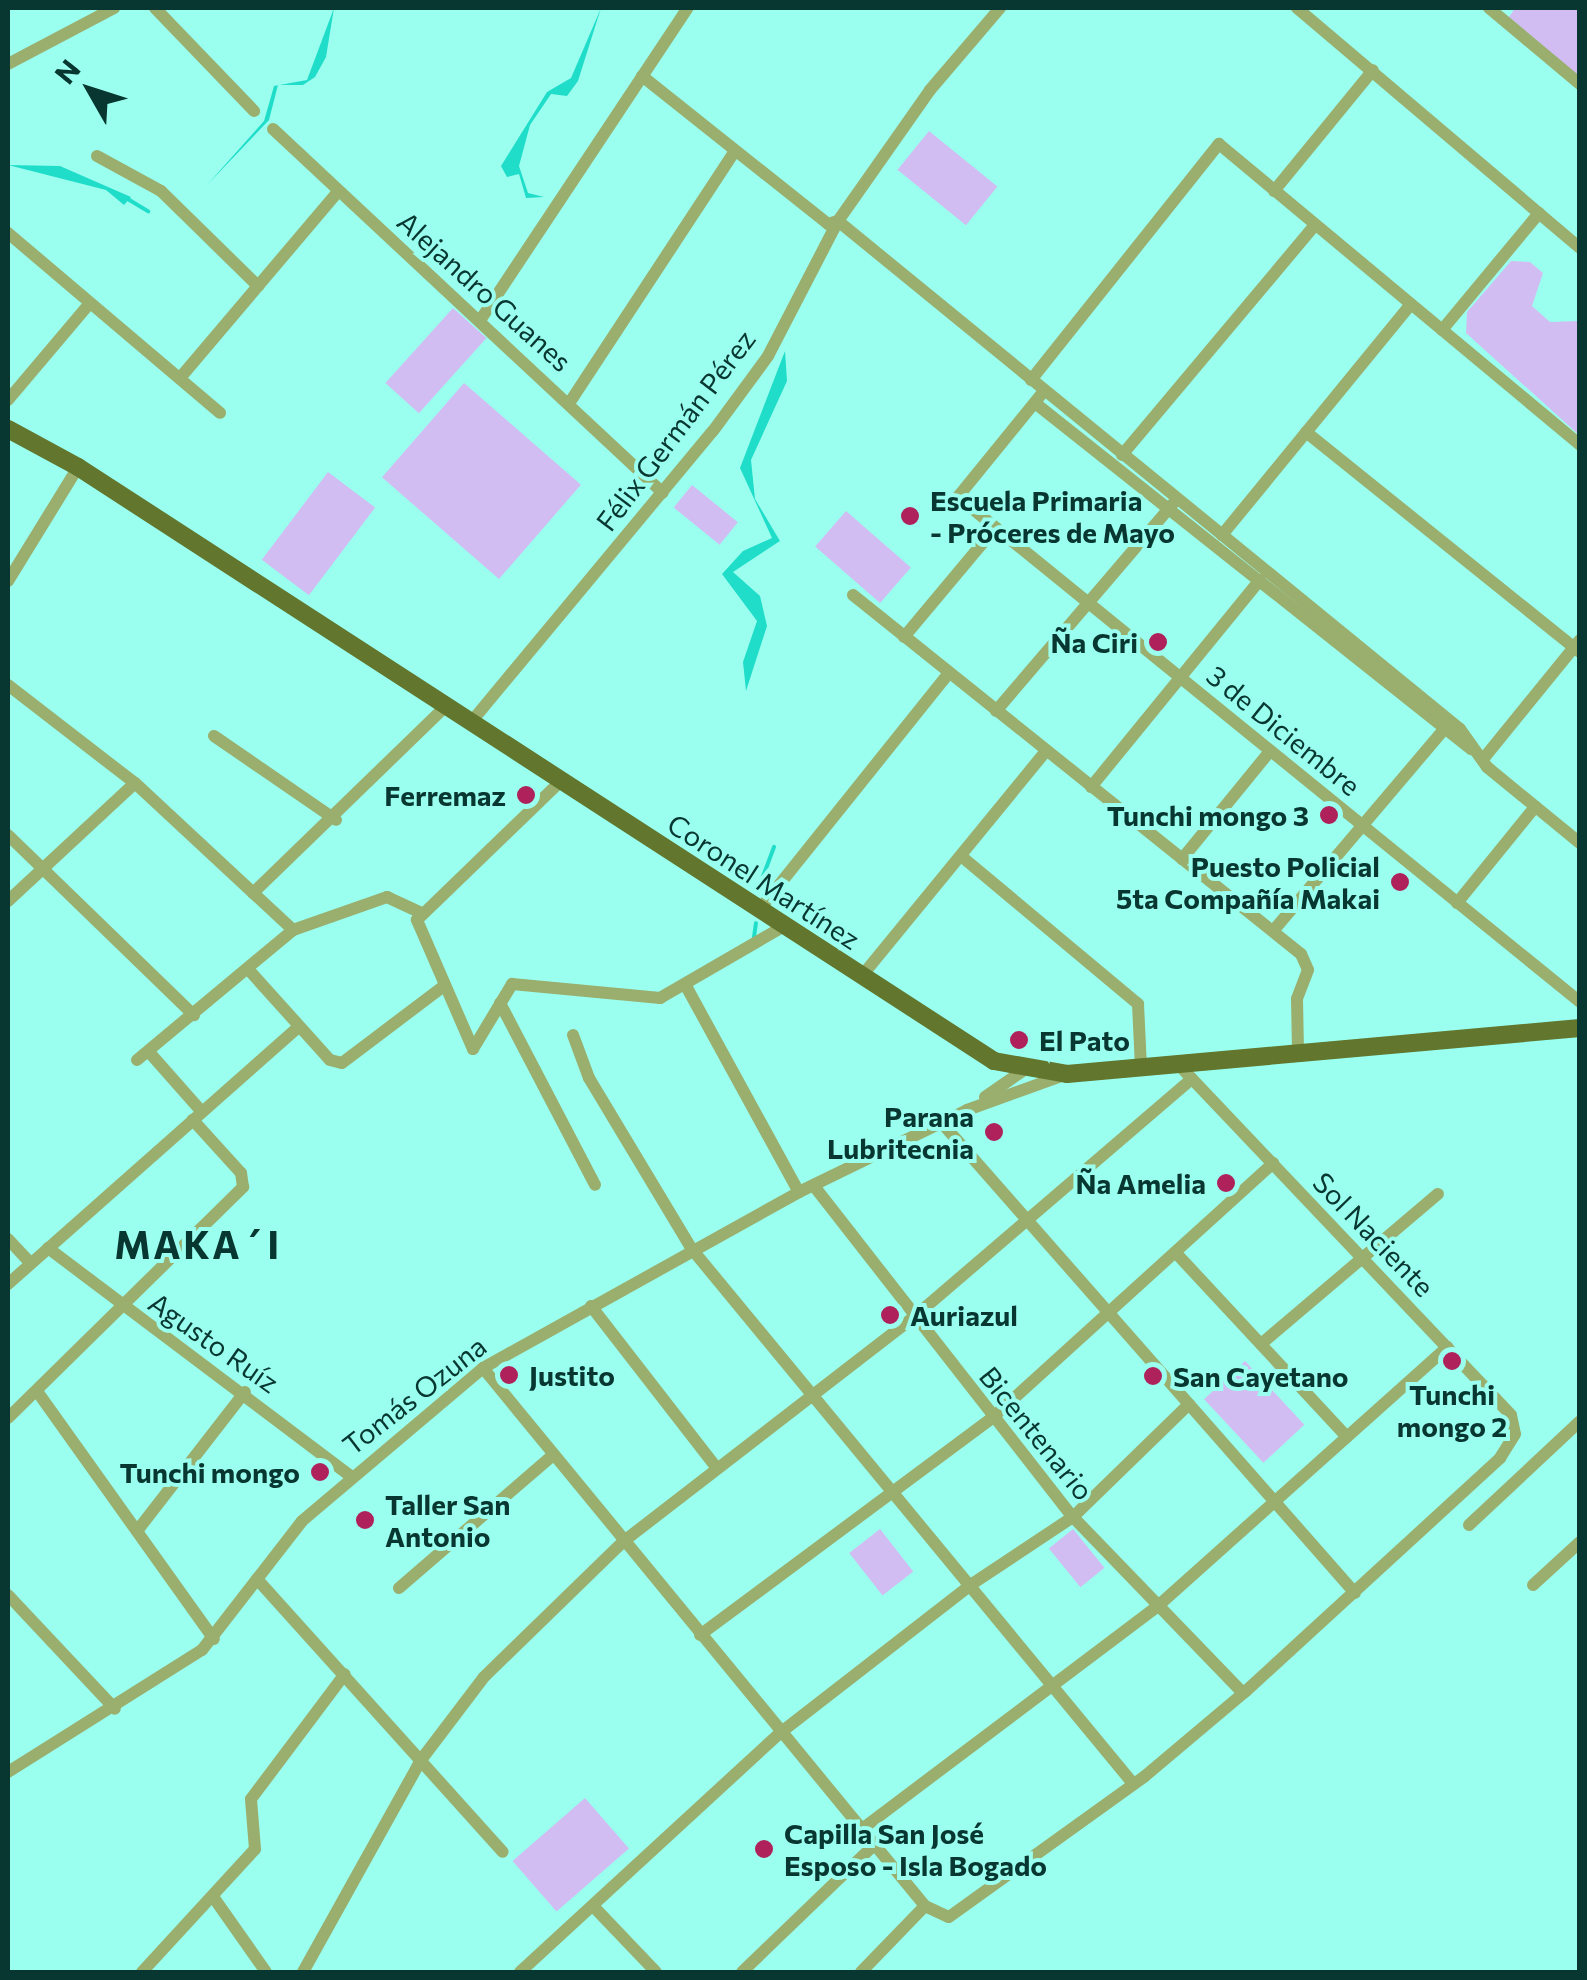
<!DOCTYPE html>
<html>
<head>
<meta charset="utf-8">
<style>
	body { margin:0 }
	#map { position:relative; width:1587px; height:1980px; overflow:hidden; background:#9affef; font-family:Commissioner,sans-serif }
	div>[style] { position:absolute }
	.green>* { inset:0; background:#d2bdf3; transform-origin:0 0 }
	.water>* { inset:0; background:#20ddc9 }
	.stream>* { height:4px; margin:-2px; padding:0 2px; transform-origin:2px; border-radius:2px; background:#20ddc9 }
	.minor>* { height:12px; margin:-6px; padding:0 6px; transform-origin:6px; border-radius:6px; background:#9aaf6e }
	.major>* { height:18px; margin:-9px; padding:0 9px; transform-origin:9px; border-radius:9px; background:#62762d }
	.dots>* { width:28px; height:28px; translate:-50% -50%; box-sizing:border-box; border:5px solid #9affef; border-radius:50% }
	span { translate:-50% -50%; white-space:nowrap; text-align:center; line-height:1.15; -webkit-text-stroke:8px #9affef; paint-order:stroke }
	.street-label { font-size:28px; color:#083631 }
	.poi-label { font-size:28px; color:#083631; font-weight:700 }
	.left { translate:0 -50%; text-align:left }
	.right { translate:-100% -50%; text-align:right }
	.district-label { font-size:38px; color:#083631; font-weight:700; letter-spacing:2.5px }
	.frame { position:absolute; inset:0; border:10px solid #083631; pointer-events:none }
	.north { position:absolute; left:40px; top:40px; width:100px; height:100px; -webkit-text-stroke:8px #9affef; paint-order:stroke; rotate:309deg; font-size:28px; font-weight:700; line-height:40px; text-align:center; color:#083631 }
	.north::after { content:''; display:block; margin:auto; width:35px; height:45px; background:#083631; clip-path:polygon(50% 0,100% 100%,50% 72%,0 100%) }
</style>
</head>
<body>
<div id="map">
	<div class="green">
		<div style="clip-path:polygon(1515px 8px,1579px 8px,1579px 77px,1509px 17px)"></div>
		<div style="left:929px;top:131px;width:88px;height:50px;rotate:39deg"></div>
		<div style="clip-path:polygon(1511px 261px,1530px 262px,1543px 273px,1532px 306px,1550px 322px,1579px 321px,1579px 435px,1466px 333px,1467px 312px)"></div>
		<div style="left:453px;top:308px;width:45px;height:101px;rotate:42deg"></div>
		<div style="left:464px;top:383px;width:155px;height:125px;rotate:41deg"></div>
		<div style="left:328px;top:472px;width:59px;height:110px;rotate:37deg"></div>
		<div style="left:692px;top:485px;width:59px;height:29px;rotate:39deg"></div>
		<div style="left:846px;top:511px;width:86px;height:47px;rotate:41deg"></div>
		<div style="left:1245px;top:1361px;width:87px;height:56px;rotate:47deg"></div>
		<div style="left:880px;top:1529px;width:54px;height:39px;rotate:52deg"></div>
		<div style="left:1073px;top:1529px;width:50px;height:31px;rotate:51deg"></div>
		<div style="left:585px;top:1798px;width:67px;height:96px;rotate:49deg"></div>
	</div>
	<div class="water">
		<div style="clip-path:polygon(334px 8px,326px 57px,315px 77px,303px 85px,278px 85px,269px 120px,207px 185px,264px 121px,274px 86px,307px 80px)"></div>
		<div style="clip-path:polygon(601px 8px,578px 81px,567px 96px,551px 94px,530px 125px,519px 166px,528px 193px,544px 197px,526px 198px,519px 174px,507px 177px,501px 166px,547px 92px,571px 78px)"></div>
		<div style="clip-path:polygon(8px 165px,60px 166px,131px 197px,124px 205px,106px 190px)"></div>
		<div style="clip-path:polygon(785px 351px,787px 381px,751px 460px,755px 499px,780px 541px,733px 572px,760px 596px,767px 626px,746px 691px,743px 662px,757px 621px,722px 574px,743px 551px,772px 538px,740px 468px)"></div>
	</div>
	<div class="stream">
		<div style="left:126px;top:198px;width:26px;rotate:31deg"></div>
		<div style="left:758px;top:890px;width:46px;rotate:-69.6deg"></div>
		<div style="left:754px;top:937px;width:14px;rotate:-82deg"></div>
	</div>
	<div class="minor">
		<div style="left:155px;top:8px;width:143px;rotate:46.1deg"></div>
		<div style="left:1297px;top:8px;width:371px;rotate:40.3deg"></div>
		<div style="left:1489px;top:8px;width:119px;rotate:39.9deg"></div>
		<div style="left:8px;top:64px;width:120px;rotate:-27.8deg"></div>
		<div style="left:642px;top:76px;width:238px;rotate:38.5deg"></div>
		<div style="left:828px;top:224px;width:10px;rotate:-17deg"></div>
		<div style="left:838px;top:221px;width:803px;rotate:39.24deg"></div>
		<div style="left:1460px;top:729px;width:47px;rotate:54.6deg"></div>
		<div style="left:1487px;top:767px;width:120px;rotate:39.3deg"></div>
		<div style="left:273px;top:129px;width:533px;rotate:43.03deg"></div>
		<div style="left:97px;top:156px;width:73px;rotate:28.7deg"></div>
		<div style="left:161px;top:191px;width:136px;rotate:44.4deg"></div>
		<div style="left:1274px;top:191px;width:156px;rotate:-50.7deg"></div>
		<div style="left:8px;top:233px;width:278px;rotate:40.3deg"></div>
		<div style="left:481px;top:319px;width:374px;rotate:-56.4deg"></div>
		<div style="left:1442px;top:330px;width:152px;rotate:-50.3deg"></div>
		<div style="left:180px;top:378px;width:243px;rotate:-49.7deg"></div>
		<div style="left:1031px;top:380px;width:302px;rotate:-51.5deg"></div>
		<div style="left:1219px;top:144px;width:470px;rotate:39.8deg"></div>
		<div style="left:1044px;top:391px;width:136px;rotate:129.1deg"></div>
		<div style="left:958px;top:497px;width:801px;rotate:39.07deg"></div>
		<div style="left:8px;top:400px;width:127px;rotate:-49.8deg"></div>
		<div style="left:570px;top:402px;width:300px;rotate:-56.7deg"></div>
		<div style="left:1035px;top:403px;width:557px;rotate:38.43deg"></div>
		<div style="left:1306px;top:432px;width:351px;rotate:38.8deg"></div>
		<div style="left:1122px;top:455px;width:300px;rotate:-50deg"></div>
		<div style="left:1222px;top:535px;width:298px;rotate:-50.7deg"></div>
		<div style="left:8px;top:581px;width:134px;rotate:-58.4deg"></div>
		<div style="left:853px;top:595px;width:574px;rotate:38.71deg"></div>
		<div style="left:1301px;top:954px;width:17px;rotate:66deg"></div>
		<div style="left:1308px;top:970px;width:31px;rotate:111deg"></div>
		<div style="left:1297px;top:999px;width:53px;rotate:88.9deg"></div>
		<div style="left:904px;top:637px;width:142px;rotate:-50.1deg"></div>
		<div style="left:8px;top:685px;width:160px;rotate:37.7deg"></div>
		<div style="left:135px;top:783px;width:216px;rotate:42.9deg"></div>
		<div style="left:996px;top:711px;width:272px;rotate:-49.5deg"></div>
		<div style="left:472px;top:721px;width:377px;rotate:-50.3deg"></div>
		<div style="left:713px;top:431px;width:93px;rotate:-53.7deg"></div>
		<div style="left:768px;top:356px;width:152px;rotate:-62.6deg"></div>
		<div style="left:838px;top:221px;width:160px;rotate:-54.9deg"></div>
		<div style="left:930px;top:90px;width:108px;rotate:-49.5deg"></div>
		<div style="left:214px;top:736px;width:148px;rotate:34.5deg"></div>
		<div style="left:1484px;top:758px;width:152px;rotate:-50.9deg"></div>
		<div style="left:1091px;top:787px;width:267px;rotate:-50.8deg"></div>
		<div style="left:8px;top:835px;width:259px;rotate:44.1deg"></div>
		<div style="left:961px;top:856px;width:231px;rotate:39.9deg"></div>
		<div style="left:1138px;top:1004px;width:64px;rotate:87.3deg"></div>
		<div style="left:1182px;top:859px;width:139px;rotate:-50.8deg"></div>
		<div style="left:253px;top:893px;width:269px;rotate:-44.1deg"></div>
		<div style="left:8px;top:901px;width:173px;rotate:-42.9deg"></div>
		<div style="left:1457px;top:903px;width:124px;rotate:-50.9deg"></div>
		<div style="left:759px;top:910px;width:304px;rotate:-51.3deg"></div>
		<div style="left:1273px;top:931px;width:267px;rotate:-49.7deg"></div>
		<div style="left:248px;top:969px;width:122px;rotate:48deg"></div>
		<div style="left:330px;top:1060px;width:12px;rotate:14deg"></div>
		<div style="left:342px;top:1063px;width:124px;rotate:-37.1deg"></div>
		<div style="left:861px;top:977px;width:292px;rotate:-50.7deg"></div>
		<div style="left:686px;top:986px;width:235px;rotate:61.3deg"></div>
		<div style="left:500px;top:1003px;width:205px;rotate:62.4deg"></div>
		<div style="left:573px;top:1035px;width:46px;rotate:69.6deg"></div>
		<div style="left:589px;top:1078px;width:198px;rotate:59deg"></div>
		<div style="left:691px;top:1248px;width:690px;rotate:50.47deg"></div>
		<div style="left:473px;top:1049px;width:76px;rotate:-59deg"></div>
		<div style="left:512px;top:984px;width:149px;rotate:5.4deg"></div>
		<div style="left:660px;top:998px;width:143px;rotate:-30.1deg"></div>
		<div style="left:473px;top:1049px;width:141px;rotate:-113.5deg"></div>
		<div style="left:417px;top:920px;width:199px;rotate:-44deg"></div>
		<div style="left:149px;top:1052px;width:80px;rotate:48.5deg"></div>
		<div style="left:137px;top:1060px;width:203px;rotate:-39.8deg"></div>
		<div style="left:293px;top:930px;width:100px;rotate:-19.3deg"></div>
		<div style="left:387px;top:897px;width:38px;rotate:25deg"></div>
		<div style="left:985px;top:1097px;width:47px;rotate:-34.7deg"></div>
		<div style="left:941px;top:1122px;width:627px;rotate:48.69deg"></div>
		<div style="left:814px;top:1186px;width:420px;rotate:52deg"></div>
		<div style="left:1073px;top:1517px;width:245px;rotate:46deg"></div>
		<div style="left:8px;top:1239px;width:33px;rotate:47deg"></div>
		<div style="left:48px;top:1248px;width:379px;rotate:37deg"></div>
		<div style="left:1176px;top:1253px;width:251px;rotate:47.1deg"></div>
		<div style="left:8px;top:1284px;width:387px;rotate:-41.5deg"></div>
		<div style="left:591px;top:1306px;width:204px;rotate:52.2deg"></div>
		<div style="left:1261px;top:1344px;width:232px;rotate:-40.3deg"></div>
		<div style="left:483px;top:1368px;width:696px;rotate:50.59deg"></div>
		<div style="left:925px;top:1906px;width:26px;rotate:25deg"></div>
		<div style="left:949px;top:1917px;width:241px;rotate:-35.7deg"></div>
		<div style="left:1145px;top:1776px;width:132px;rotate:-40.1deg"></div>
		<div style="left:1246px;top:1691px;width:345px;rotate:-42.5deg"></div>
		<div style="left:1500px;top:1458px;width:28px;rotate:-58deg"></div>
		<div style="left:1515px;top:1434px;width:19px;rotate:-102deg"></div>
		<div style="left:1511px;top:1415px;width:482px;rotate:-133.5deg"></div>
		<div style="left:39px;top:1394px;width:301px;rotate:54.5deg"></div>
		<div style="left:8px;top:1418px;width:330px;rotate:-44.5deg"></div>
		<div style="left:243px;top:1187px;width:14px;rotate:-98deg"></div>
		<div style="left:241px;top:1173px;width:72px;rotate:-132.2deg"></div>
		<div style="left:1469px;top:1525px;width:152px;rotate:-43.1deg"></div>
		<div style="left:137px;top:1531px;width:176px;rotate:-52.2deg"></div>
		<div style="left:257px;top:1579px;width:367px;rotate:48deg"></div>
		<div style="left:1533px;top:1585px;width:64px;rotate:-42.5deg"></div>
		<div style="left:399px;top:1588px;width:203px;rotate:-40.8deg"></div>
		<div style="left:8px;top:1595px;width:156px;rotate:46.8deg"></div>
		<div style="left:700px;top:1635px;width:362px;rotate:-36.6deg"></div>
		<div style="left:991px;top:1419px;width:381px;rotate:-42.2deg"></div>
		<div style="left:8px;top:1772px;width:229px;rotate:-32.2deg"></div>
		<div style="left:202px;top:1650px;width:163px;rotate:-52.2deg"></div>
		<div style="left:302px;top:1521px;width:237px;rotate:-40.2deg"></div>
		<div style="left:483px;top:1368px;width:362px;rotate:-29.1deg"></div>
		<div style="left:799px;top:1192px;width:187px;rotate:-26deg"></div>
		<div style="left:967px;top:1110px;width:103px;rotate:-19.8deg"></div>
		<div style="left:862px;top:1829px;width:372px;rotate:-37deg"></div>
		<div style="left:1159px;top:1605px;width:387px;rotate:-41.8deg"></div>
		<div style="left:214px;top:1898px;width:90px;rotate:54.9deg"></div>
		<div style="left:593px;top:1906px;width:91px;rotate:46.3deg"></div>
		<div style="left:142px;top:1972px;width:167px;rotate:-47.4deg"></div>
		<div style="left:255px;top:1849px;width:50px;rotate:-94.6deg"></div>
		<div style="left:251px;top:1799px;width:156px;rotate:-53.1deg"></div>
		<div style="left:303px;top:1972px;width:243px;rotate:-60.9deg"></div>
		<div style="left:421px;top:1760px;width:104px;rotate:-52.8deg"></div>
		<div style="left:484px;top:1677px;width:195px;rotate:-44.2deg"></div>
		<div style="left:624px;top:1541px;width:366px;rotate:-37.7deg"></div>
		<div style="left:914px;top:1317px;width:366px;rotate:-40.6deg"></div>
		<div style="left:520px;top:1972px;width:353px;rotate:-42.6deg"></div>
		<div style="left:780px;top:1733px;width:243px;rotate:-37.8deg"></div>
		<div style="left:972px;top:1584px;width:121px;rotate:-33.6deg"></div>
		<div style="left:1073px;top:1517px;width:162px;rotate:-44.2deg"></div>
		<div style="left:742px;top:1972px;width:185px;rotate:-43.9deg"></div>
		<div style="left:861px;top:1972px;width:92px;rotate:-45.9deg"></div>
	</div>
	<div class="major">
		<div style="left:8px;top:429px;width:80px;rotate:28.5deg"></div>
		<div style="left:78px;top:467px;width:1092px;rotate:32.96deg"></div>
		<div style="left:994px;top:1061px;width:74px;rotate:10.1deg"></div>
		<div style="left:1067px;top:1074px;width:515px;rotate:-5.12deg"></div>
	</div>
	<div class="dots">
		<div style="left:910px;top:516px;background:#af215a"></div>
		<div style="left:1158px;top:642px;background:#af215a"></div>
		<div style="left:526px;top:795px;background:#af215a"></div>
		<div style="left:1329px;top:815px;background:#af215a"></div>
		<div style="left:1400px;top:882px;background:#af215a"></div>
		<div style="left:1019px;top:1040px;background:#af215a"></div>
		<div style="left:994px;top:1132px;background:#af215a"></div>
		<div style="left:1226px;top:1183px;background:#af215a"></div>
		<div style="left:890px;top:1315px;background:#af215a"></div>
		<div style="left:1452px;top:1361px;background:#af215a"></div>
		<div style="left:509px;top:1375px;background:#af215a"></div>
		<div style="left:1153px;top:1376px;background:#af215a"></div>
		<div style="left:320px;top:1472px;background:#af215a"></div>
		<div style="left:365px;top:1520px;background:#af215a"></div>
		<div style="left:764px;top:1849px;background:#af215a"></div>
	</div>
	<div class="street-label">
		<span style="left:485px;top:291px;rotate:42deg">Alejandro Guanes</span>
		<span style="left:675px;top:430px;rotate:-53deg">Félix Germán Pérez</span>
		<span style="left:1284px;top:730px;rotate:39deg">3 de Diciembre</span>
		<span style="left:764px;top:881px;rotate:33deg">Coronel Martínez</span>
		<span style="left:1374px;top:1234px;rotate:46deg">Sol Naciente</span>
		<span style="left:214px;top:1342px;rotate:35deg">Agusto Ruíz</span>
		<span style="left:414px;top:1395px;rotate:-38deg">Tomás Ozuna</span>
		<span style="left:1037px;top:1433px;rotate:51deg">Bicentenario</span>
	</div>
	<div class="poi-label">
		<span class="left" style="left:930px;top:516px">Escuela Primaria<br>- Próceres de Mayo</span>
		<span class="right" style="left:1138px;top:642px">Ña Ciri</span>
		<span class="right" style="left:506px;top:795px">Ferremaz</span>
		<span class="right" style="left:1309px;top:815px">Tunchi mongo 3</span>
		<span class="right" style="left:1380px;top:882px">Puesto Policial<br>5ta Compañía Makai</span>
		<span class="left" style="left:1039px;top:1040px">El Pato</span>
		<span class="right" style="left:974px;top:1132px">Parana<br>Lubritecnia</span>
		<span class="right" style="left:1206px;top:1183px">Ña Amelia</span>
		<span class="left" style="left:910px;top:1315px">Auriazul</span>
		<span class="left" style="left:529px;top:1375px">Justito</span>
		<span class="left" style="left:1173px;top:1376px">San Cayetano</span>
		<span style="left:1452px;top:1410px">Tunchi<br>mongo 2</span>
		<span class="right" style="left:300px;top:1472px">Tunchi mongo</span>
		<span class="left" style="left:385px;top:1520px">Taller San<br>Antonio</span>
		<span class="left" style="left:784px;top:1849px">Capilla San José<br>Esposo - Isla Bogado</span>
	</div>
	<div class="district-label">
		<span style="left:198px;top:1244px">MAKA´I</span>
	</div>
	<div class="frame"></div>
	<div class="north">N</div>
</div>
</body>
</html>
